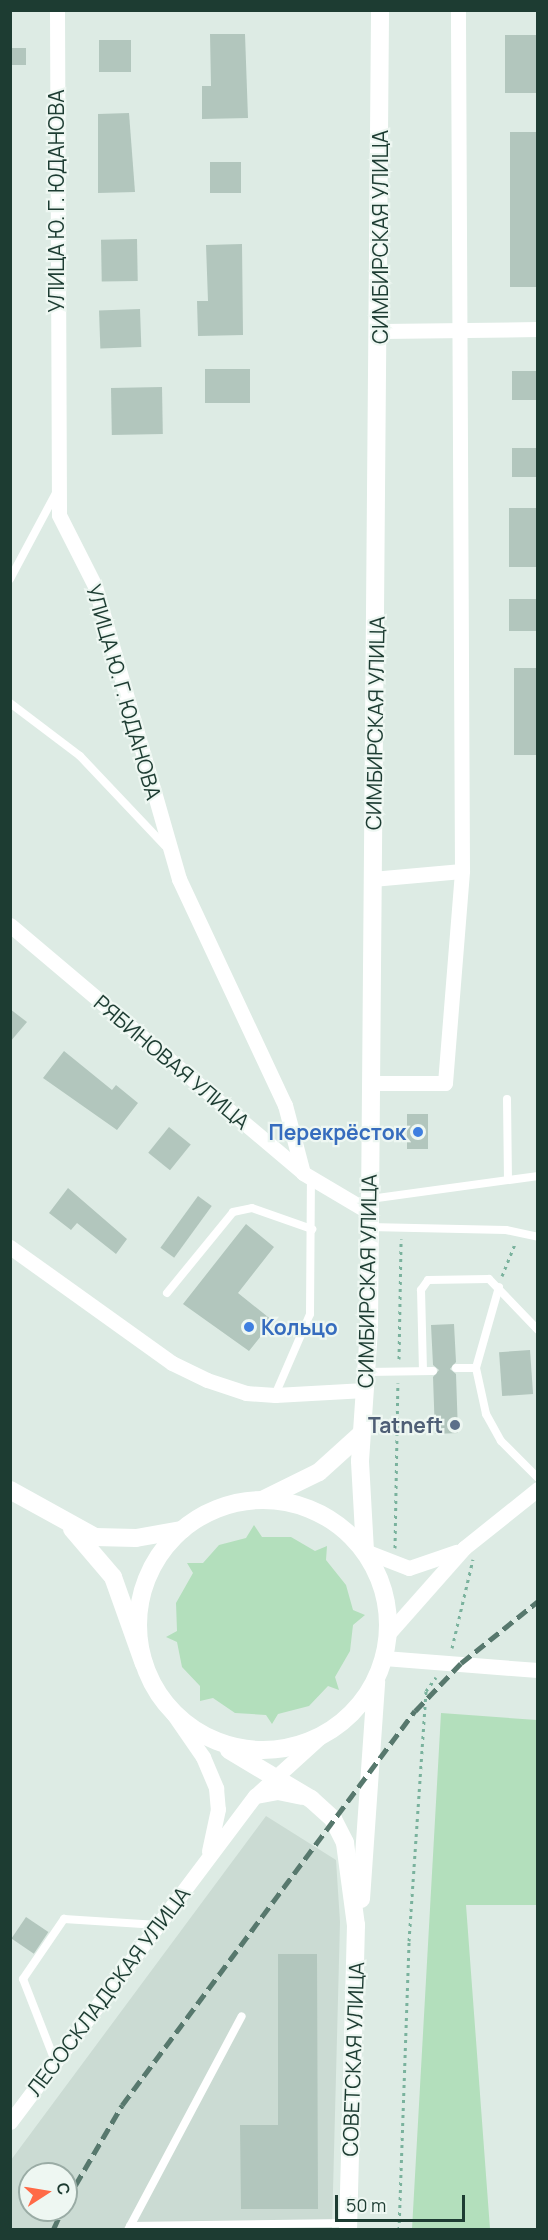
<!DOCTYPE html>
<html>
<head>
<meta charset="utf-8">
<style>
	body { margin:0 }
	#map { position:relative; width:548px; height:2240px; overflow:hidden; background:#ddebe4; font-family:Manrope,sans-serif }
	div>[style] { position:absolute }
	.built>* { inset:0; background:#cbdbd3 }
	.green>* { inset:0; background:#b3dfbc }
	.building>* { inset:0; background:#b2c6bd; transform-origin:0 0 }
	.path>* { height:3px; margin-top:-1.5px; transform-origin:0; background:repeating-linear-gradient(90deg,#7ab29d 0 3px,transparent 0 7.5px) }
	.service>* { height:8px; margin:-4px; padding:0 4px; transform-origin:4px; border-radius:4px; background:#fff }
	.minor>* { height:15px; margin:-7.5px; padding:0 7.5px; transform-origin:7.5px; border-radius:7.5px; background:#fff }
	.tertiary>* { height:18px; margin:-9px; padding:0 9px; transform-origin:9px; border-radius:9px; background:#fff }
	.secondary>* { height:18px; margin:-9px; padding:0 9px; transform-origin:9px; border-radius:9px; background:#fff }
	.secondary>.ring { margin:-9px; padding:0; box-sizing:content-box; background:none; border:18px solid #fff; border-radius:50% }
	.rail>* { height:4.5px; margin-top:-2.25px; transform-origin:0; background:repeating-linear-gradient(90deg,#57786d 0 12px,transparent 0 18px) }
	.dots>* { width:16px; height:16px; translate:-50% -50%; box-sizing:border-box; border:3px solid #eef7f2; border-radius:50% }
	span { translate:-50% -50%; white-space:nowrap; text-align:center; line-height:1.15; -webkit-text-stroke:4.5px #eef7f2; paint-order:stroke }
	.street-label { font-size:21px; color:#1d3c32 }
	.shop-label { font-size:21px; color:#366cbe; font-weight:700 }
	.right { translate:-100% -50%; text-align:right }
	.left { translate:0 -50%; text-align:left }
	.service-label { font-size:21px; color:#4e5e75; font-weight:700 }
	.frame { position:absolute; inset:0; border:12px solid #1d3c32; pointer-events:none }
	.north { position:absolute; left:18px; top:2162px; width:60px; height:60px; box-sizing:border-box; background:#eef7f2; border:2px solid #9aaca5; border-radius:50%; rotate:78deg; font-size:16px; font-weight:700; line-height:24px; text-align:center; color:#1d3c32 }
	.north::after { content:''; display:block; margin:auto; width:21px; height:27px; background:#ff6a47; clip-path:polygon(50% 0,100% 100%,50% 72%,0 100%) }
	.scale { position:absolute; left:335px; top:2195px; width:130px; height:27px; box-sizing:border-box; border:3px solid #1d3c32; border-top:0; padding-left:8px; font-size:18px; line-height:21px; white-space:nowrap; color:#1d3c32; -webkit-text-stroke:4px #eef7f2; paint-order:stroke }
</style>
</head>
<body>
<div id="map">
	<div class="built">
		<div style="clip-path:polygon(evenodd,266px 1816px,336px 1860px,340px 1922px,332px 2229px,11px 2230px,11px 2160px,266px 1816px,30px 2174px,66px 2174px,66px 2210px,30px 2210px,30px 2174px)"></div>
	</div>
	<div class="green">
		<div style="clip-path:polygon(254px 1525px,262px 1537px,291px 1537px,315px 1551px,327px 1546px,326px 1560px,346px 1585px,353px 1610px,365px 1615px,353px 1625px,350px 1651px,335px 1677px,339px 1690px,328px 1686px,309px 1706px,278px 1714px,272px 1724px,266px 1715px,235px 1713px,213px 1698px,200px 1701px,200px 1686px,182px 1667px,177px 1642px,166px 1637px,177px 1631px,176px 1603px,193px 1573px,187px 1563px,203px 1563px,219px 1545px,246px 1538px)"></div>
		<div style="clip-path:polygon(441px 1713px,537px 1720px,537px 1905px,466px 1905px,490px 2229px,412px 2229px)"></div>
	</div>
	<div class="building">
		<div style="clip-path:polygon(210px 34px,245px 34px,248px 118px,202px 119px,202px 86px,211px 86px)"></div>
		<div style="left:505px;top:35px;width:32px;height:58px"></div>
		<div style="left:131px;top:40px;width:32px;height:32px;rotate:90deg"></div>
		<div style="left:26px;top:48px;width:17px;height:16px;rotate:90deg"></div>
		<div style="clip-path:polygon(129px 113px,135px 192px,98px 193px,98px 114px)"></div>
		<div style="left:537px;top:132px;width:155px;height:27px;rotate:90deg"></div>
		<div style="left:241px;top:162px;width:31px;height:31px;rotate:90deg"></div>
		<div style="left:137px;top:239px;width:42px;height:36px;rotate:89deg"></div>
		<div style="clip-path:polygon(242px 244px,243px 335px,198px 336px,197px 301px,208px 301px,206px 245px)"></div>
		<div style="left:140px;top:309px;width:38px;height:41px;rotate:88deg"></div>
		<div style="left:205px;top:369px;width:45px;height:34px"></div>
		<div style="left:537px;top:371px;width:29px;height:25px;rotate:90deg"></div>
		<div style="left:162px;top:387px;width:47px;height:51px;rotate:89deg"></div>
		<div style="left:512px;top:448px;width:25px;height:29px"></div>
		<div style="left:537px;top:508px;width:59px;height:28px;rotate:90deg"></div>
		<div style="left:509px;top:599px;width:28px;height:32px"></div>
		<div style="left:514px;top:668px;width:23px;height:87px"></div>
		<div style="clip-path:polygon(10px 1009px,27px 1022px,10px 1042px)"></div>
		<div style="clip-path:polygon(64px 1051px,112px 1090px,116px 1085px,138px 1103px,117px 1130px,43px 1078px)"></div>
		<div style="left:428px;top:1114px;width:35px;height:21px;rotate:90deg"></div>
		<div style="left:169px;top:1127px;width:28px;height:33px;rotate:39deg"></div>
		<div style="clip-path:polygon(68px 1188px,127px 1239px,116px 1254px,77px 1223px,71px 1230px,49px 1213px)"></div>
		<div style="left:198px;top:1196px;width:17px;height:64px;rotate:36deg"></div>
		<div style="clip-path:polygon(246px 1224px,274px 1247px,238px 1293px,273px 1321px,249px 1351px,183px 1304px)"></div>
		<div style="clip-path:polygon(454px 1324px,456px 1362px,450px 1369px,456px 1374px,458px 1433px,435px 1434px,433px 1377px,439px 1370px,433px 1365px,431px 1325px)"></div>
		<div style="left:530px;top:1350px;width:44px;height:31px;rotate:86deg"></div>
		<div style="left:26px;top:1917px;width:27px;height:26px;rotate:34deg"></div>
		<div style="clip-path:polygon(278px 1954px,317px 1954px,318px 2209px,241px 2209px,240px 2125px,278px 2125px)"></div>
	</div>
	<div class="path">
		<div style="left:502px;top:1276px;width:35px;rotate:-68deg"></div>
		<div style="left:399px;top:1359px;width:120px;rotate:-89deg"></div>
		<div style="left:395px;top:1548px;width:165px;rotate:-89deg"></div>
		<div style="left:452px;top:1648px;width:91px;rotate:-76.7deg"></div>
		<div style="left:399px;top:2230px;width:289px;rotate:-88deg"></div>
		<div style="left:409px;top:1941px;width:251px;rotate:-86.1deg"></div>
		<div style="left:426px;top:1691px;width:17px;rotate:-54deg"></div>
	</div>
	<div class="service">
		<div style="left:10px;top:579px;width:98px;rotate:-61.9deg"></div>
		<div style="left:10px;top:703px;width:88px;rotate:37.1deg"></div>
		<div style="left:80px;top:756px;width:124px;rotate:46.6deg"></div>
		<div style="left:507px;top:1099px;width:80px;rotate:89.3deg"></div>
		<div style="left:370px;top:1199px;width:170px;rotate:-7.8deg"></div>
		<div style="left:369px;top:1227px;width:137px;rotate:1.3deg"></div>
		<div style="left:506px;top:1230px;width:33px;rotate:12deg"></div>
		<div style="left:499px;top:1287px;width:84px;rotate:105.9deg"></div>
		<div style="left:476px;top:1368px;width:47px;rotate:77.7deg"></div>
		<div style="left:486px;top:1414px;width:31px;rotate:61deg"></div>
		<div style="left:501px;top:1441px;width:52px;rotate:45deg"></div>
		<div style="left:167px;top:1293px;width:104px;rotate:-50.8deg"></div>
		<div style="left:233px;top:1212px;width:19px;rotate:-12deg"></div>
		<div style="left:252px;top:1208px;width:64px;rotate:19.3deg"></div>
		<div style="left:456px;top:1368px;width:20px"></div>
		<div style="left:423px;top:1371px;width:81px;rotate:-91.4deg"></div>
		<div style="left:421px;top:1290px;width:12px;rotate:-55deg"></div>
		<div style="left:428px;top:1280px;width:61px;rotate:-0.9deg"></div>
		<div style="left:489px;top:1279px;width:71px;rotate:46.1deg"></div>
		<div style="left:367px;top:1372px;width:66px;rotate:-0.9deg"></div>
		<div style="left:275px;top:1395px;width:88px;rotate:-66.6deg"></div>
		<div style="left:310px;top:1314px;width:135px;rotate:-89.6deg"></div>
		<div style="left:55px;top:2061px;width:88px;rotate:-111.3deg"></div>
		<div style="left:23px;top:1979px;width:73px;rotate:-55.7deg"></div>
		<div style="left:64px;top:1919px;width:94px;rotate:3.7deg"></div>
		<div style="left:130px;top:2226px;width:217px;rotate:-0.8deg"></div>
		<div style="left:128px;top:2230px;width:242px;rotate:-62deg"></div>
	</div>
	<div class="minor">
		<div style="left:57px;top:10px;width:505px;rotate:89.77deg"></div>
		<div style="left:59px;top:515px;width:80px;rotate:63.1deg"></div>
		<div style="left:95px;top:586px;width:305px;rotate:74deg"></div>
		<div style="left:179px;top:879px;width:250px;rotate:64.9deg"></div>
		<div style="left:285px;top:1105px;width:70px;rotate:75.2deg"></div>
		<div style="left:381px;top:331px;width:157px;rotate:-0.7deg"></div>
		<div style="left:372px;top:879px;width:90px;rotate:-5.1deg"></div>
		<div style="left:10px;top:925px;width:384px;rotate:40.2deg"></div>
		<div style="left:303px;top:1173px;width:77px;rotate:30.6deg"></div>
		<div style="left:371px;top:1083px;width:74px"></div>
		<div style="left:445px;top:1083px;width:213px;rotate:-85.4deg"></div>
		<div style="left:462px;top:871px;width:861px;rotate:-90.27deg"></div>
		<div style="left:10px;top:1247px;width:199px;rotate:35.6deg"></div>
		<div style="left:172px;top:1363px;width:39px;rotate:26deg"></div>
		<div style="left:207px;top:1380px;width:41px;rotate:18.4deg"></div>
		<div style="left:246px;top:1393px;width:29px;rotate:4deg"></div>
		<div style="left:275px;top:1395px;width:90px;rotate:-3.2deg"></div>
		<div style="left:365px;top:1551px;width:47px;rotate:21.1deg"></div>
		<div style="left:409px;top:1568px;width:50px;rotate:-18.8deg"></div>
		<div style="left:388px;top:1634px;width:115px;rotate:-48.5deg"></div>
		<div style="left:464px;top:1548px;width:95px;rotate:-38.6deg"></div>
		<div style="left:384px;top:1658px;width:154px;rotate:4.5deg"></div>
		<div style="left:172px;top:1712px;width:55px;rotate:55.4deg"></div>
		<div style="left:203px;top:1757px;width:34px;rotate:67deg"></div>
		<div style="left:216px;top:1788px;width:21px;rotate:85deg"></div>
		<div style="left:218px;top:1809px;width:43px;rotate:102.1deg"></div>
		<div style="left:255px;top:1796px;width:22px;rotate:-10deg"></div>
		<div style="left:277px;top:1792px;width:25px;rotate:11deg"></div>
		<div style="left:10px;top:2122px;width:408px;rotate:-53.1deg"></div>
		<div style="left:255px;top:1796px;width:86px;rotate:-42.2deg"></div>
	</div>
	<div class="tertiary">
		<div style="left:10px;top:1490px;width:97px;rotate:28.9deg"></div>
		<div style="left:95px;top:1537px;width:41px;rotate:1.4deg"></div>
		<div style="left:136px;top:1538px;width:47px;rotate:-9.9deg"></div>
		<div style="left:72px;top:1529px;width:63px;rotate:49.5deg"></div>
		<div style="left:113px;top:1577px;width:92px;rotate:70.4deg"></div>
	</div>
	<div class="secondary">
		<div style="left:264px;top:1499px;width:61px;rotate:-26.1deg"></div>
		<div style="left:319px;top:1472px;width:57px;rotate:-42.1deg"></div>
		<div class="ring" style="left:138px;top:1500px;width:232px;height:232px"></div>
		<div style="left:365px;top:1551px;width:90px;rotate:-93.2deg"></div>
		<div style="left:360px;top:1461px;width:133px;rotate:-86.1deg"></div>
		<div style="left:369px;top:1328px;width:1318px;rotate:-89.52deg"></div>
		<div style="left:229px;top:1750px;width:96px;rotate:30.9deg"></div>
		<div style="left:311px;top:1799px;width:30px;rotate:42deg"></div>
		<div style="left:333px;top:1819px;width:27px;rotate:63deg"></div>
		<div style="left:345px;top:1843px;width:83px;rotate:82.4deg"></div>
		<div style="left:356px;top:1925px;width:305px;rotate:91.5deg"></div>
		<div style="left:361px;top:1899px;width:218px;rotate:-86deg"></div>
	</div>
	<div class="rail">
		<div style="left:66px;top:2201px;width:111px;rotate:-59.7deg"></div>
		<div style="left:122px;top:2105px;width:491px;rotate:-53.4deg"></div>
		<div style="left:415px;top:1711px;width:66px;rotate:-46.2deg"></div>
		<div style="left:461px;top:1663px;width:99px;rotate:-38.8deg"></div>
		<div style="left:53px;top:2230px;width:22px;rotate:-66deg"></div>
	</div>
	<div class="dots">
		<div style="left:418px;top:1132px;background:#3f7fe0"></div>
		<div style="left:249px;top:1327px;background:#3f7fe0"></div>
		<div style="left:455px;top:1425px;background:#5c6f8a"></div>
	</div>
	<div class="street-label">
		<span style="left:56px;top:201px;rotate:-90deg">УЛИЦА Ю. Г. ЮДАНОВА</span>
		<span style="left:380px;top:237px;rotate:-90deg">СИМБИРСКАЯ УЛИЦА</span>
		<span style="left:124px;top:692px;rotate:74deg">УЛИЦА Ю. Г. ЮДАНОВА</span>
		<span style="left:375px;top:723px;rotate:-89deg">СИМБИРСКАЯ УЛИЦА</span>
		<span style="left:172px;top:1062px;rotate:40deg">РЯБИНОВАЯ УЛИЦА</span>
		<span style="left:367px;top:1281px;rotate:-89deg">СИМБИРСКАЯ УЛИЦА</span>
		<span style="left:108px;top:1991px;rotate:-53deg">ЛЕСОСКЛАДСКАЯ УЛИЦА</span>
		<span style="left:353px;top:2059px;rotate:-88deg">СОВЕТСКАЯ УЛИЦА</span>
	</div>
	<div class="shop-label">
		<span class="right" style="left:406px;top:1132px">Перекрёсток</span>
		<span class="left" style="left:261px;top:1327px">Кольцо</span>
	</div>
	<div class="service-label">
		<span class="right" style="left:443px;top:1425px">Tatneft</span>
	</div>
	<div class="frame"></div>
	<div class="north">С</div>
	<div class="scale">50 m</div>
</div>
</body>
</html>
